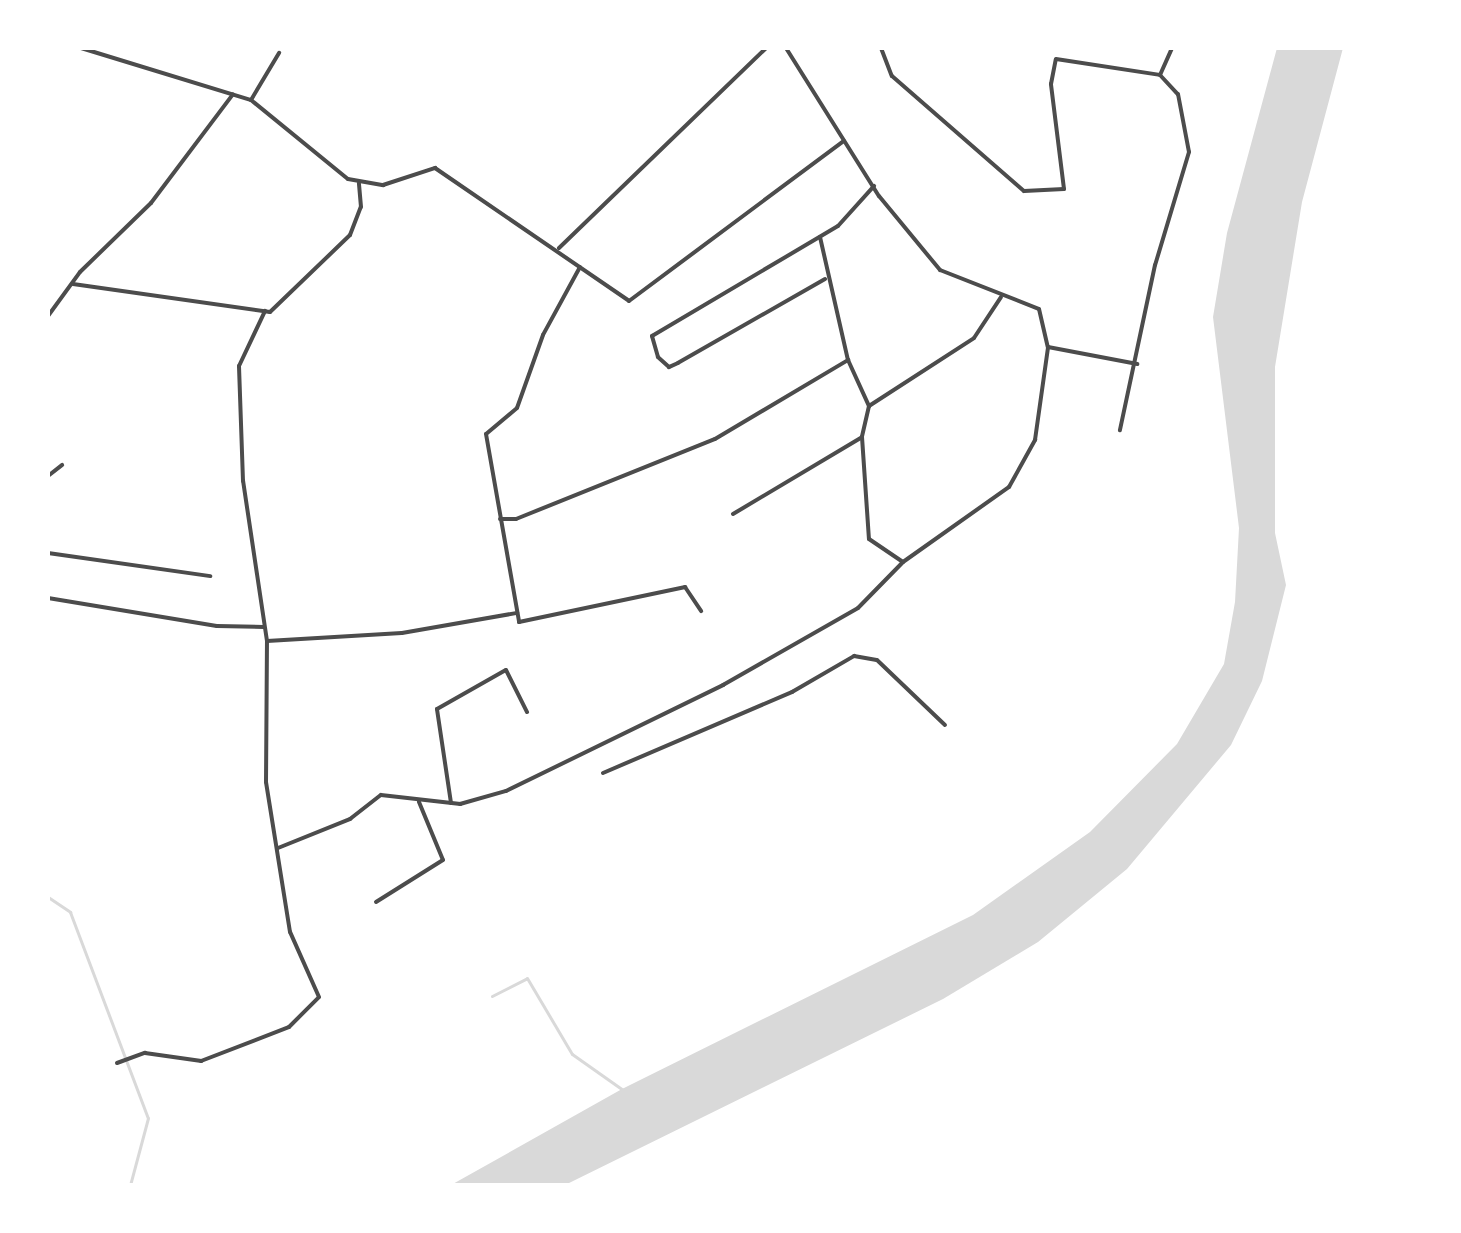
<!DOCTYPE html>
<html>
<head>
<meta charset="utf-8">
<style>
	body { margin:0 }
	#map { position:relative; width:1461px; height:1233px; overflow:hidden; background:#fff; font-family:Merriweather,serif }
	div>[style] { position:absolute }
	.water>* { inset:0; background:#d9d9d9 }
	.stream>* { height:3px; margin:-1.5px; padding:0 1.5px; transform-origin:1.5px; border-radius:1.5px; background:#d9d9d9 }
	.minor>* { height:4px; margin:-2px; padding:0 2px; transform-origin:2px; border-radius:2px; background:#4c4c4c }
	span { translate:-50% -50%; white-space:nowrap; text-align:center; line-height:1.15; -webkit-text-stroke:8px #fff; paint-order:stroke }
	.frame { position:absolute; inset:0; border:50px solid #fff; pointer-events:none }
</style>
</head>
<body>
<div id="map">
	<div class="water">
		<div style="clip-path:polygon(1277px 48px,1343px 48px,1302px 202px,1275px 367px,1275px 533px,1286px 585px,1262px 681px,1231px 745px,1127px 869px,1038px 942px,943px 999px,565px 1185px,451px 1185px,622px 1089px,973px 915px,1090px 832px,1177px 744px,1224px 664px,1235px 602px,1239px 528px,1213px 317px,1227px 233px)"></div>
	</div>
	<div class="stream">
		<div style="left:48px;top:897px;width:27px;rotate:34deg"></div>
		<div style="left:70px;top:912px;width:220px;rotate:69.3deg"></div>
		<div style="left:148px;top:1118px;width:69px;rotate:105deg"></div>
		<div style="left:492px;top:996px;width:39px;rotate:-27deg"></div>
		<div style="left:527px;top:978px;width:88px;rotate:59.4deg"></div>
		<div style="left:572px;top:1054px;width:62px;rotate:35.2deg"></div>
	</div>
	<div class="minor">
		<div style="left:81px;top:48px;width:178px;rotate:17deg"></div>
		<div style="left:251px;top:100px;width:125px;rotate:39.2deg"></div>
		<div style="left:348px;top:179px;width:36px;rotate:10deg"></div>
		<div style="left:383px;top:185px;width:55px;rotate:-18.1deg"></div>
		<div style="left:435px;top:168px;width:235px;rotate:34.4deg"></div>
		<div style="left:629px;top:301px;width:268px;rotate:-36.7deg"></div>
		<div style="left:786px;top:48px;width:175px;rotate:57.9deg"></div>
		<div style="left:879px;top:196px;width:96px;rotate:50.5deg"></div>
		<div style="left:940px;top:270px;width:106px;rotate:21.5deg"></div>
		<div style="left:1039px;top:309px;width:39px;rotate:77deg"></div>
		<div style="left:881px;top:48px;width:30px;rotate:69deg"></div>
		<div style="left:892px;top:76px;width:175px;rotate:41.1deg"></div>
		<div style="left:1024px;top:191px;width:40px;rotate:-2.9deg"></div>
		<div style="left:1064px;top:189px;width:106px;rotate:-97.1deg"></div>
		<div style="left:1051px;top:84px;width:25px;rotate:-79deg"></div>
		<div style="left:1056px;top:59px;width:105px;rotate:8.7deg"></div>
		<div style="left:1160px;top:75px;width:26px;rotate:47deg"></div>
		<div style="left:1178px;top:94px;width:59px;rotate:79.3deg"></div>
		<div style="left:1189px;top:152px;width:118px;rotate:106.7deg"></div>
		<div style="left:1155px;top:265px;width:169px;rotate:102deg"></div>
		<div style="left:1160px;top:75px;width:30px;rotate:-66deg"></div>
		<div style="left:251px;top:100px;width:55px;rotate:-59.2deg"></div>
		<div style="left:820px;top:237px;width:126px;rotate:77.2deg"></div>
		<div style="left:848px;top:360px;width:51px;rotate:65.5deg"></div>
		<div style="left:869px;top:406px;width:32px;rotate:103deg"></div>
		<div style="left:862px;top:437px;width:102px;rotate:86.1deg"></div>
		<div style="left:869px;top:539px;width:41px;rotate:34.1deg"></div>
		<div style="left:559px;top:248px;width:288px;rotate:-44deg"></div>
		<div style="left:580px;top:267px;width:77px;rotate:118.6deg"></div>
		<div style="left:543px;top:335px;width:77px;rotate:109.6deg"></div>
		<div style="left:517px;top:408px;width:40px;rotate:140deg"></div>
		<div style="left:486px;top:434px;width:191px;rotate:80deg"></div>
		<div style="left:519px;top:622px;width:170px;rotate:-11.9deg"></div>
		<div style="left:685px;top:587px;width:29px;rotate:56deg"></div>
		<div style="left:825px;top:279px;width:169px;rotate:150.3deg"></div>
		<div style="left:678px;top:363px;width:10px;rotate:156deg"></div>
		<div style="left:669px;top:367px;width:15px;rotate:-138deg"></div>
		<div style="left:658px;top:357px;width:22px;rotate:-106deg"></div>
		<div style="left:652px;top:336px;width:216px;rotate:-30.6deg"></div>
		<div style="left:838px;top:226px;width:54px;rotate:-48deg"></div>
		<div style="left:73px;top:284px;width:199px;rotate:8.1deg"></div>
		<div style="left:270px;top:312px;width:111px;rotate:-43.9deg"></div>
		<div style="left:350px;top:235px;width:30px;rotate:-69deg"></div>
		<div style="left:361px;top:207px;width:24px;rotate:-95deg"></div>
		<div style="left:48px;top:316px;width:54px;rotate:-54deg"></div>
		<div style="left:80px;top:272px;width:99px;rotate:-44.2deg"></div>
		<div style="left:151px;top:203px;width:136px;rotate:-53deg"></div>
		<div style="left:869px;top:406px;width:125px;rotate:-32.9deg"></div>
		<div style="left:974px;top:338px;width:49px;rotate:-56.6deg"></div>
		<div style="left:48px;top:476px;width:18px;rotate:-38deg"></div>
		<div style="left:733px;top:514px;width:150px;rotate:-30.8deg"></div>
		<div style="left:500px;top:519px;width:16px"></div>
		<div style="left:516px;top:519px;width:214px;rotate:-21.9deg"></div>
		<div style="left:715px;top:439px;width:155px;rotate:-30.7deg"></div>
		<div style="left:48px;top:553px;width:164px;rotate:8.1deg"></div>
		<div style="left:48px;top:598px;width:171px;rotate:9.4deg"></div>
		<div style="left:217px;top:626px;width:47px;rotate:1.2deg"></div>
		<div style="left:267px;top:641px;width:135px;rotate:-3.4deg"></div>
		<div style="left:402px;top:633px;width:117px;rotate:-9.9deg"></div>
		<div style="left:603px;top:773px;width:206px;rotate:-23.2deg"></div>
		<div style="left:792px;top:692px;width:72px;rotate:-30.1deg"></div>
		<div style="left:854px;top:656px;width:23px;rotate:10deg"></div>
		<div style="left:877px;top:660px;width:94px;rotate:43.7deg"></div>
		<div style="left:451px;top:803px;width:95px;rotate:-98.5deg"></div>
		<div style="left:437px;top:709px;width:79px;rotate:-29.5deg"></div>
		<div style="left:506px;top:670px;width:47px;rotate:63.4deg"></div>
		<div style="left:278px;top:848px;width:78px;rotate:-21.9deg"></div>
		<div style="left:350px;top:819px;width:39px;rotate:-38deg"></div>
		<div style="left:381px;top:795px;width:80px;rotate:6.5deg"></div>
		<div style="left:460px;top:804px;width:48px;rotate:-15.8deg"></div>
		<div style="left:506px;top:791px;width:242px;rotate:-26deg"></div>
		<div style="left:723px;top:685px;width:155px;rotate:-29.7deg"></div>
		<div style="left:858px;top:608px;width:64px;rotate:-45.6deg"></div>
		<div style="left:903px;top:562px;width:130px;rotate:-35.3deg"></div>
		<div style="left:1009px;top:487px;width:54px;rotate:-61deg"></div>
		<div style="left:1035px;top:440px;width:94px;rotate:-82deg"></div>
		<div style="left:1048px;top:347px;width:91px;rotate:10.8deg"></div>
		<div style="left:376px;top:902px;width:79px;rotate:-32.1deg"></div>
		<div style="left:443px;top:860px;width:63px;rotate:-112.5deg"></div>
		<div style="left:117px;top:1063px;width:30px;rotate:-20deg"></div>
		<div style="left:145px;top:1053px;width:57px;rotate:8.1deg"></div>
		<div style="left:201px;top:1061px;width:94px;rotate:-21.1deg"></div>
		<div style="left:289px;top:1027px;width:42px;rotate:-45deg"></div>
		<div style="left:319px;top:997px;width:71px;rotate:-114deg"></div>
		<div style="left:290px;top:932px;width:152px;rotate:-99.1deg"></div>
		<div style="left:266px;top:782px;width:141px;rotate:-89.6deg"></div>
		<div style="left:267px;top:641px;width:162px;rotate:-98.5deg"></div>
		<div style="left:243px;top:481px;width:115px;rotate:-92deg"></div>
		<div style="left:239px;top:366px;width:61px;rotate:-64.7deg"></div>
	</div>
	<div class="frame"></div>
</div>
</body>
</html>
